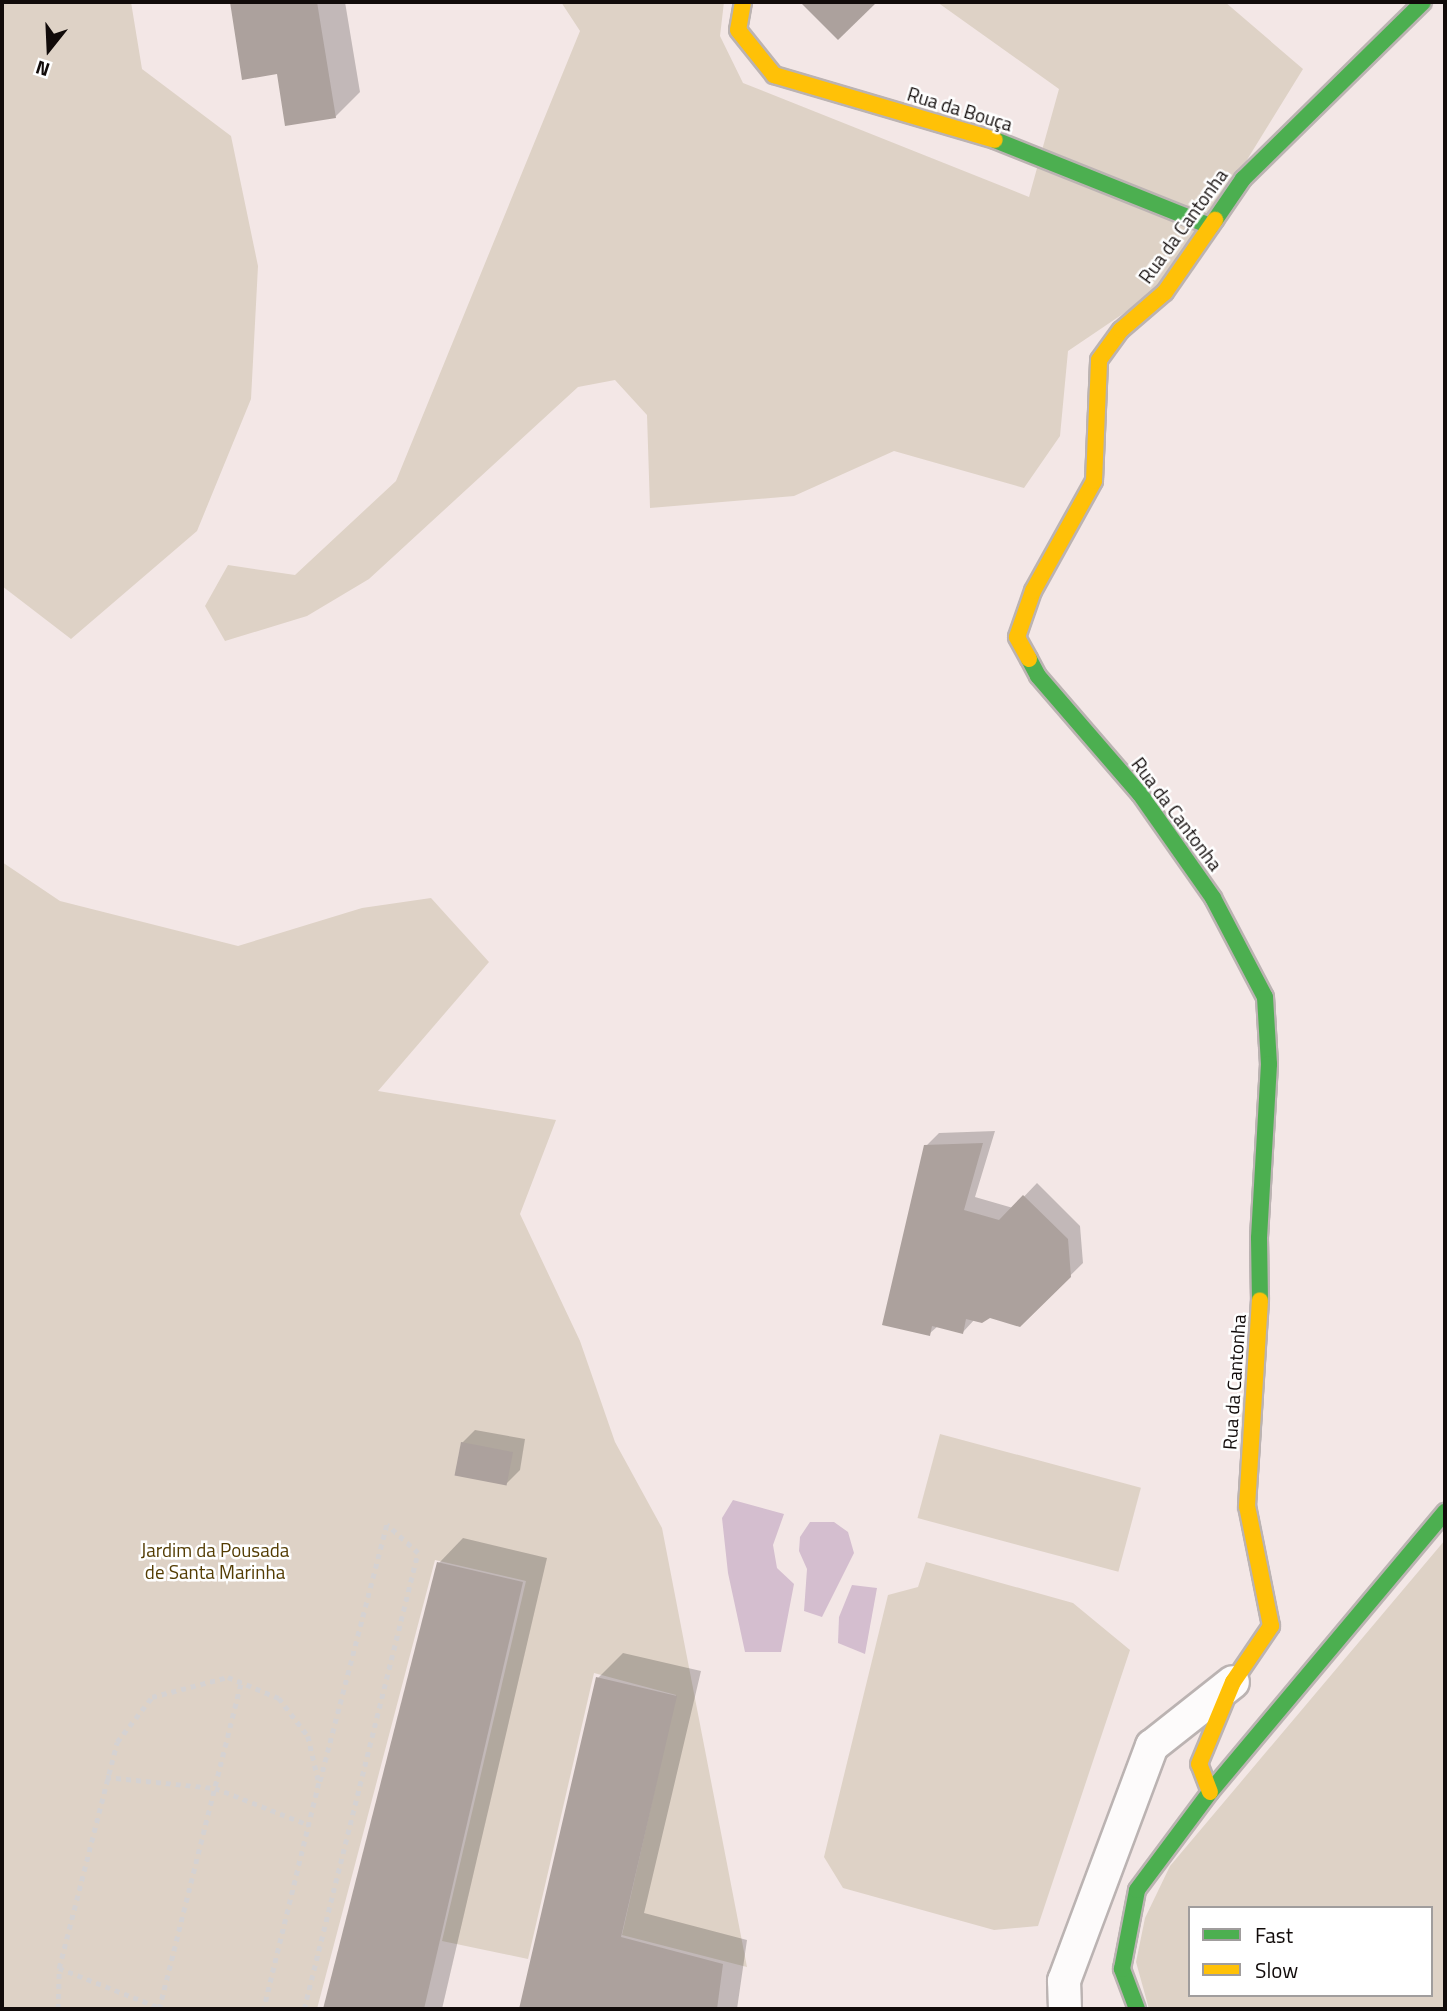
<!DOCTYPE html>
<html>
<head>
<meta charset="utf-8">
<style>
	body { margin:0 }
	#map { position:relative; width:1447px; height:2011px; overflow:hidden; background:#f3e7e6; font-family:"Titillium Web",sans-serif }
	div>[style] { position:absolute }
	.green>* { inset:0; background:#ded2c6; transform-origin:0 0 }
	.water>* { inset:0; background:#d4becf }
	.shadow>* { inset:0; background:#0003 }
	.building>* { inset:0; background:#aca19d; transform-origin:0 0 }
	.path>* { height:4.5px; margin-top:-2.25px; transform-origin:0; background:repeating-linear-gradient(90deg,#d5d2d2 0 5px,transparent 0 10px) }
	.roads { filter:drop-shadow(2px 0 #bbb3b2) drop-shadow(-2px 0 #bbb3b2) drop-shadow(0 2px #bbb3b2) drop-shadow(0 -2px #bbb3b2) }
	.street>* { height:32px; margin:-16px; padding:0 16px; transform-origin:16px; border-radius:16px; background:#fdfbfb }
	.fast>* { height:16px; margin:-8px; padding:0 8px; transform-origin:8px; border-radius:8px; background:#4caf50 }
	.slow>* { height:16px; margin:-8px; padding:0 8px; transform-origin:8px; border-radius:8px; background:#ffc107 }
	span { translate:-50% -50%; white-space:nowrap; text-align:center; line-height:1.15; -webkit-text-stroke:5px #fff; paint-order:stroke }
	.street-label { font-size:19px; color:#110b0a }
	.park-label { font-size:19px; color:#533c03 }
	.frame { position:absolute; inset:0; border:4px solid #110b0a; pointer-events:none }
	.legend { position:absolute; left:1188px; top:1906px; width:245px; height:91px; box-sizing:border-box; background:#fff; border:2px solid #a09d9d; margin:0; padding:9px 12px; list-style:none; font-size:21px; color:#110b0a }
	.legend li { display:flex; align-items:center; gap:14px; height:35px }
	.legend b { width:35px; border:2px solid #a09d9d }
	.north { position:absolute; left:14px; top:14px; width:70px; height:70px; -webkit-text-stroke:5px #fff; paint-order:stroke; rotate:198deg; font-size:19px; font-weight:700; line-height:28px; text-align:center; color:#110b0a }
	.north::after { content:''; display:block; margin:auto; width:24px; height:32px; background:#110b0a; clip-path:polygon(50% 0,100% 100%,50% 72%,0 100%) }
</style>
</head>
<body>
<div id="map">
	<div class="green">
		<div style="clip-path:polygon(2px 2px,131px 2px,142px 69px,231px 136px,258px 266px,251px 399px,197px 531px,71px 639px,2px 586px)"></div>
		<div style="clip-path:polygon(561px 2px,724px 2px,720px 36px,743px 83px,1029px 197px,1059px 89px,937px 2px,1225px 2px,1303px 69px,1173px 280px,1068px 351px,1060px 436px,1024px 488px,894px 451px,794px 496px,650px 508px,647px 415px,615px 380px,578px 387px,369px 579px,307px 616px,225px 641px,205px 606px,228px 565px,295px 575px,396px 481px,580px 31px)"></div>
		<div style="clip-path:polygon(2px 862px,60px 901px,238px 946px,362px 908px,431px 898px,489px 962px,378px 1091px,556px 1120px,520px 1214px,580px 1341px,615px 1442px,662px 1528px,747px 1967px,622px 1935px,676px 1695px,594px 1673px,528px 1959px,442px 1941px,526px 1581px,435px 1560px,317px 2009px,2px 2009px)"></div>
		<div style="left:940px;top:1434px;width:208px;height:87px;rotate:15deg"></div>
		<div style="clip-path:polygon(evenodd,1445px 1540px,1445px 2009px,1149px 2009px,1136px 1962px,1145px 1918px,1170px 1866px,1445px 1540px,1190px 1908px,1431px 1908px,1431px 1995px,1190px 1995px,1190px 1908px)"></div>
		<div style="clip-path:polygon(926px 1562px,1073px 1603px,1130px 1650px,1038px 1926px,994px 1930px,843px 1888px,824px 1857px,888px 1595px,918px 1587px)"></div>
	</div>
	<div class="water">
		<div style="clip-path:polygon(733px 1500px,784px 1514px,773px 1545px,777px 1568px,794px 1584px,781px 1652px,745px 1652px,728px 1573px,722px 1518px)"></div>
		<div style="clip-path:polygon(810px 1522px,834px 1522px,848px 1532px,854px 1553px,822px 1617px,804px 1611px,807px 1569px,799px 1551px,800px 1537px)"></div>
		<div style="clip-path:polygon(852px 1585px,877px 1588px,865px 1654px,838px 1643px,839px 1617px)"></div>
	</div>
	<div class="shadow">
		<div style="clip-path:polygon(232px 2px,345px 2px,360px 92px,335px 117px,278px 72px,244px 78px)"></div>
		<div style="clip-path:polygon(995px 1131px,975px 1197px,1013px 1208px,1037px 1183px,1080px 1226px,1083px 1263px,1020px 1325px,990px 1316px,975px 1319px,963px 1332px,938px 1326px,929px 1334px,926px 1146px,939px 1133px)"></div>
		<div style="clip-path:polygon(475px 1430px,525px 1439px,520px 1470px,507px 1483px,462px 1443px)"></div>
		<div style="clip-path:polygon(463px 1538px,547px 1558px,442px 2009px,324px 2009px,439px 1563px)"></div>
		<div style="clip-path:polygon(623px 1653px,701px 1671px,644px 1913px,747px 1940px,737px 2009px,521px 2009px,598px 1678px)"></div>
	</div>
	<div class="building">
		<div style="clip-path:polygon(230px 2px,317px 2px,336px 118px,285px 126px,277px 74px,242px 80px)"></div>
		<div style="clip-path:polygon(800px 2px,877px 2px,838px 40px)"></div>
		<div style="clip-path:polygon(983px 1143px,964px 1210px,999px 1220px,1023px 1195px,1068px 1239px,1071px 1277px,1020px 1327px,990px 1318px,982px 1323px,966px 1319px,963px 1334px,932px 1326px,930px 1336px,882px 1325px,924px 1145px)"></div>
		<div style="left:461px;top:1442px;width:53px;height:34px;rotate:11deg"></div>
		<div style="clip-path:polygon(437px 1562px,523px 1582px,424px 2009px,323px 2009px)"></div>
		<div style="clip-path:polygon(596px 1677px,677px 1696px,621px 1937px,723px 1964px,717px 2009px,519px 2009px)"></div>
	</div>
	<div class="path">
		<div style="left:106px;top:1777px;width:110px;rotate:5.8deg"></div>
		<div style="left:215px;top:1788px;width:101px;rotate:21.5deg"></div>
		<div style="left:59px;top:1968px;width:112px;rotate:21.5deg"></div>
		<div style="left:58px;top:2009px;width:41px;rotate:-88.6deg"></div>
		<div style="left:59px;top:1968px;width:233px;rotate:-75.6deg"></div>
		<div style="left:117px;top:1742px;width:57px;rotate:-52.1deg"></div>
		<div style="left:152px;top:1697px;width:79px;rotate:-14.7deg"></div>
		<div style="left:228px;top:1677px;width:55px;rotate:22.4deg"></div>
		<div style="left:279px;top:1698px;width:48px;rotate:52.7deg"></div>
		<div style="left:308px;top:1736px;width:48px;rotate:76.8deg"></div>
		<div style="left:319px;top:1783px;width:233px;rotate:103.7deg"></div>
		<div style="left:159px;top:2009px;width:337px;rotate:-75.9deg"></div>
		<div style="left:304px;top:2009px;width:470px;rotate:-76deg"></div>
		<div style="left:418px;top:1553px;width:42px;rotate:-137.9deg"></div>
		<div style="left:387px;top:1525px;width:266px;rotate:104.6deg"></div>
	</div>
	<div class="roads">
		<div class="street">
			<div style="left:1065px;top:2009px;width:28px;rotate:-92deg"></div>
			<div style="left:1064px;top:1981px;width:251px;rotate:-69.5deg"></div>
			<div style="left:1152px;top:1746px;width:103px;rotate:-38.3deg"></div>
		</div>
		<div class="fast">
			<div style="left:995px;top:140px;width:232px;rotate:21.8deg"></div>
			<div style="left:1215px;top:220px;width:50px;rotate:-55.7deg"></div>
			<div style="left:1243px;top:179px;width:252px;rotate:-44.5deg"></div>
			<div style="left:1029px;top:659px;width:19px;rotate:62deg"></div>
			<div style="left:1038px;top:676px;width:156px;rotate:49.2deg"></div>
			<div style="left:1140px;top:794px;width:127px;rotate:54.9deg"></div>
			<div style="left:1213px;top:898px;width:112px;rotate:62.3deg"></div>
			<div style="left:1265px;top:997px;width:67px;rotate:86.6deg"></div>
			<div style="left:1269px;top:1064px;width:174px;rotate:93.3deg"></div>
			<div style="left:1259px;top:1238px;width:62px;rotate:89.1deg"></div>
			<div style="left:1137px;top:2009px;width:43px;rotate:-110.6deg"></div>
			<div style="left:1122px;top:1969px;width:80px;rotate:-79.2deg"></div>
			<div style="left:1137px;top:1890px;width:122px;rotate:-53.3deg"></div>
			<div style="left:1210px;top:1792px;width:366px;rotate:-50deg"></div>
		</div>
		<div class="slow">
			<div style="left:743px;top:2px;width:28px;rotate:100deg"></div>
			<div style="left:738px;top:30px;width:58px;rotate:51.3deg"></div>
			<div style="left:774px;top:75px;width:230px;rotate:16.4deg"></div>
			<div style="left:1029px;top:659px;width:25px;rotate:-119deg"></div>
			<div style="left:1017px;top:637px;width:49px;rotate:-70.8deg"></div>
			<div style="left:1033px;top:591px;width:126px;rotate:-61deg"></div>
			<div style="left:1094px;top:481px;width:121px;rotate:-87.6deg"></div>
			<div style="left:1099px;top:360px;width:37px;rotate:-54deg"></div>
			<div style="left:1121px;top:330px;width:58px;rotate:-40.8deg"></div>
			<div style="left:1165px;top:292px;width:88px;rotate:-55.2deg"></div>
			<div style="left:1210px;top:1792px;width:30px;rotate:-111deg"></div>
			<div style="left:1199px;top:1764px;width:89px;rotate:-67.5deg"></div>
			<div style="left:1233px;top:1682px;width:68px;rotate:-55.8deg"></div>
			<div style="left:1271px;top:1626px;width:122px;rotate:-101.3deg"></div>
			<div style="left:1247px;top:1506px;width:206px;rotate:-86.4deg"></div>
		</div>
	</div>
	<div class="street-label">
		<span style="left:960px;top:109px;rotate:17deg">Rua da Bouça</span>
		<span style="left:1183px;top:226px;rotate:-54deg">Rua da Cantonha</span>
		<span style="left:1177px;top:814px;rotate:53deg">Rua da Cantonha</span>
		<span style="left:1234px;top:1382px;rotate:-86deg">Rua da Cantonha</span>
	</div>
	<div class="park-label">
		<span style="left:215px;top:1561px">Jardim da Pousada<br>de Santa Marinha</span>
	</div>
	<div class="frame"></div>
	<ul class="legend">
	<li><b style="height:9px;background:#4caf50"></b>Fast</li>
	<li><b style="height:9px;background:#ffc107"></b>Slow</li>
	</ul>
	<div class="north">N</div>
</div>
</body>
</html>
